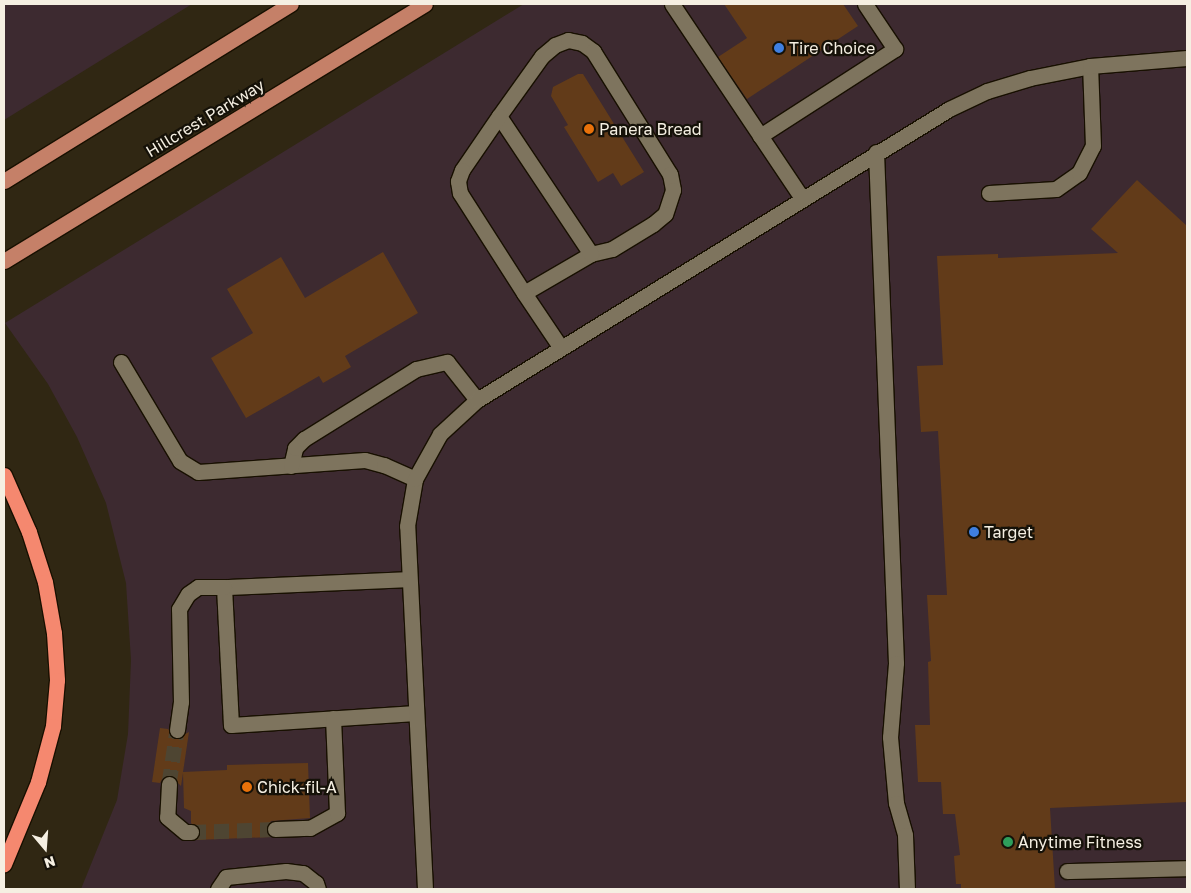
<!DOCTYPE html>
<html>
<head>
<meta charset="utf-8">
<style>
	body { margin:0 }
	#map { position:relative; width:1191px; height:893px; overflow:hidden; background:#302713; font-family:"Golos Text",sans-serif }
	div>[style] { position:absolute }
	.commercial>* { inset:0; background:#3d2a30 }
	.building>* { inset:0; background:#623b19 }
	.minor-tunnel>* { height:15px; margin-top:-7.5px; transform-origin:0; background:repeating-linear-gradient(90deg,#4e4532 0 15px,transparent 0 23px) }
	.roads { filter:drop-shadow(1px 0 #181000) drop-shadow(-1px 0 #181000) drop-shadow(0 1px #181000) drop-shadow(0 -1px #181000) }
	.minor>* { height:15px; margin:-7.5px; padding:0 7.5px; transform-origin:7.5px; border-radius:7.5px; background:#7e745e }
	.major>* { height:15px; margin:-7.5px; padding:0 7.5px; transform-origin:7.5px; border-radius:7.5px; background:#c58068 }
	.highway>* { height:15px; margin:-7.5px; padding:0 7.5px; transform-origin:7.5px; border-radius:7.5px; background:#f5886f }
	.dots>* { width:14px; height:14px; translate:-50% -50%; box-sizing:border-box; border:2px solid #151108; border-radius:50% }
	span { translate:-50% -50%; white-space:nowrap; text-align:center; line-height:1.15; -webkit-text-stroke:4.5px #151108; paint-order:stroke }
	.poi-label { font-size:16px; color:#f5efe2 }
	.left { translate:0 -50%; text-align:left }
	.street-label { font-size:16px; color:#f5efe2 }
	.frame { position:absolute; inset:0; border:5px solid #f5efe2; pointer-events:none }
	.north { position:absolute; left:20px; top:823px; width:50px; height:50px; -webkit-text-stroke:4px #151108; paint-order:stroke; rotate:162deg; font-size:14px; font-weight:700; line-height:20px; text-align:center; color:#f5efe2 }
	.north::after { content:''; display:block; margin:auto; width:18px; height:22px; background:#f5efe2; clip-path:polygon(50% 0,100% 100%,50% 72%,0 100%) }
</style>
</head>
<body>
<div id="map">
	<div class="commercial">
		<div style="clip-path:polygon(4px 4px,192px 4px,4px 120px)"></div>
		<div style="clip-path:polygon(524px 4px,1187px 4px,1187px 889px,81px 889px,117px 800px,128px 734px,131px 660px,126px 583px,106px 503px,77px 437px,48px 384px,5px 323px)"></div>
	</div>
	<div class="building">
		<div style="clip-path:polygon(724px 4px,843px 4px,858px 26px,747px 99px,718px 57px,747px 38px)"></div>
		<div style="clip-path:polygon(578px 74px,583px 74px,644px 172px,621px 186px,613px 173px,598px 182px,564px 127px,568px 125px,551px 96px,553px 87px)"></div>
		<div style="clip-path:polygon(1137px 180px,1187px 226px,1187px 802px,1050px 808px,1055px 889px,961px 889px,961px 884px,956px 884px,954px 856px,960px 855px,955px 814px,943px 814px,941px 782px,918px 782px,915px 725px,930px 725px,928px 662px,931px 661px,927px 595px,947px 595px,938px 431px,921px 432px,917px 366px,943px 365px,937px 256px,998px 254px,998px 258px,1118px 253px,1091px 229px)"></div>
		<div style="clip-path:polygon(383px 252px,418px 313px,345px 356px,351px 367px,323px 383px,319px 376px,246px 418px,211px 358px,253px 333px,227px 289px,281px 257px,305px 298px)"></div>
		<div style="clip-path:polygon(160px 728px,168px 729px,175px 739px,189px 732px,183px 772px,227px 770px,227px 765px,308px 763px,310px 818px,271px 821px,266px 829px,270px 837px,196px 840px,200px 832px,191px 823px,191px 811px,184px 808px,183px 773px,181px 786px,170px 775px,164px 776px,160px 783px,152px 782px)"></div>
	</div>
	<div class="minor-tunnel">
		<div style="left:169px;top:784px;width:55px;rotate:-81.6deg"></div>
		<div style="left:191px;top:832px;width:84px;rotate:-2deg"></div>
	</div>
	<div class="roads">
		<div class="minor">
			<div style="left:672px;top:4px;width:234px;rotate:56.2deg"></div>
			<div style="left:499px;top:116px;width:74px;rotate:-54.4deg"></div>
			<div style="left:542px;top:56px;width:17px;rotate:-40deg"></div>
			<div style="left:555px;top:45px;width:14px;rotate:-21deg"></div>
			<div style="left:568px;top:40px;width:14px;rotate:12deg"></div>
			<div style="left:582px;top:43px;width:14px;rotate:36deg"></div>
			<div style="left:593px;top:51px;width:145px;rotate:58deg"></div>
			<div style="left:670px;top:174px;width:16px;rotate:79deg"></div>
			<div style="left:673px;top:190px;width:25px;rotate:108deg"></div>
			<div style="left:665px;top:214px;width:16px;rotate:140deg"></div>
			<div style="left:653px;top:224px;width:48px;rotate:148.6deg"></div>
			<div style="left:612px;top:249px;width:22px;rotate:167deg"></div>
			<div style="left:760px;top:136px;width:161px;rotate:-32.8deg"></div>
			<div style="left:895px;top:49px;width:54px;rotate:-123.7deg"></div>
			<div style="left:876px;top:152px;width:511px;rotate:87.76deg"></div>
			<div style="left:896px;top:663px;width:74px;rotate:94.6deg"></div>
			<div style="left:890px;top:737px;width:66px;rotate:84.8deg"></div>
			<div style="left:896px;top:803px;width:33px;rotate:74deg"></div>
			<div style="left:905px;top:835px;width:54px;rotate:87.9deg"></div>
			<div style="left:989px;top:193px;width:67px;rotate:-3.4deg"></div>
			<div style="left:1056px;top:189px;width:28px;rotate:-35deg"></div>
			<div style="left:1079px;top:173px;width:30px;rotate:-63deg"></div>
			<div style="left:1093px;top:146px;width:80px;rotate:-92.1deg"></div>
			<div style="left:524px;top:293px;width:78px;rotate:-30.2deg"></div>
			<div style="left:591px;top:254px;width:166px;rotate:-123.7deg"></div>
			<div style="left:499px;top:116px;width:65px;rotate:124.4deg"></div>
			<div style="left:462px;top:170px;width:12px;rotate:110deg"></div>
			<div style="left:458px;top:181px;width:12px;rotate:81deg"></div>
			<div style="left:460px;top:193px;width:119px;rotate:57.4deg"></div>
			<div style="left:524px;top:293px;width:66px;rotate:56.1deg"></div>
			<div style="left:121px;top:362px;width:115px;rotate:59.2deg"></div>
			<div style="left:180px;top:461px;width:21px;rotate:31deg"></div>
			<div style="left:198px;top:472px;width:167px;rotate:-4.1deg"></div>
			<div style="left:365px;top:460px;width:20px;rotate:15deg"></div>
			<div style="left:384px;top:465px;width:34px;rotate:24deg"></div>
			<div style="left:291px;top:466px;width:18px;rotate:-77deg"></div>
			<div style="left:295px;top:448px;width:13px;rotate:-45deg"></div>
			<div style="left:304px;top:439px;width:132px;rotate:-32deg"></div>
			<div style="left:416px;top:369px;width:32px;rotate:-13deg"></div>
			<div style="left:447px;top:362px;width:48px;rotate:51.7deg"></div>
			<div style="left:409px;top:579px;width:185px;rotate:177.5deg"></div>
			<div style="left:224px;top:587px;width:138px;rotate:87.1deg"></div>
			<div style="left:231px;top:725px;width:185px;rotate:-3.7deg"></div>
			<div style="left:177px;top:730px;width:28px;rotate:-82deg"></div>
			<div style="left:181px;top:702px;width:93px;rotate:-91.2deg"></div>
			<div style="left:179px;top:609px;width:17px;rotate:-59deg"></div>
			<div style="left:188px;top:594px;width:12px;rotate:-35deg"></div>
			<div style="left:198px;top:587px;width:26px"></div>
			<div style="left:169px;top:784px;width:33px;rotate:93deg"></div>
			<div style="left:167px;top:817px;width:23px;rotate:40deg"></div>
			<div style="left:185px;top:832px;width:6px"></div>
			<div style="left:275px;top:829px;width:35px;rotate:-2deg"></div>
			<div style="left:310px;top:828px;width:31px;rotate:-29deg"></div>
			<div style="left:337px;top:813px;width:95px;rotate:-92.4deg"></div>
			<div style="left:1067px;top:871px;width:120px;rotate:-1.4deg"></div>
			<div style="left:218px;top:889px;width:14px;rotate:-56deg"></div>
			<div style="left:226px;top:877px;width:60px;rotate:-5.7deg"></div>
			<div style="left:286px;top:871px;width:17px;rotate:7deg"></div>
			<div style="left:303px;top:873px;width:16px;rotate:38deg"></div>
			<div style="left:316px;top:883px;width:6px;rotate:72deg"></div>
			<div style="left:425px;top:889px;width:363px;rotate:-92.8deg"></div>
			<div style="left:407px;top:526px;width:48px;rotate:-80.3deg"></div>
			<div style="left:415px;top:479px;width:51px;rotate:-60.9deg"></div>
			<div style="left:440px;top:434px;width:50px;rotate:-42.6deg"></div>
			<div style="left:477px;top:400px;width:554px;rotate:-31.65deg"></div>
			<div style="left:949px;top:109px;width:42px;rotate:-25.3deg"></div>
			<div style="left:987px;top:91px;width:45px;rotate:-16.8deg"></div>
			<div style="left:1030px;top:78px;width:61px;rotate:-11.3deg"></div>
			<div style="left:1090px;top:66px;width:97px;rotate:-4.7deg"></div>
		</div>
		<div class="major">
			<div style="left:4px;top:181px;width:337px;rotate:-31.7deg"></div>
			<div style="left:4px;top:261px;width:493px;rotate:-31.4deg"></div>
		</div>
		<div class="highway">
			<div style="left:4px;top:475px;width:62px;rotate:66.3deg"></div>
			<div style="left:29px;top:532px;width:52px;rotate:72.3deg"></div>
			<div style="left:45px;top:582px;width:52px;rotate:80deg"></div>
			<div style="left:54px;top:633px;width:47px;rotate:86.3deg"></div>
			<div style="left:57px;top:680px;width:46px;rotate:95deg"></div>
			<div style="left:53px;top:726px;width:58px;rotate:105deg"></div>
			<div style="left:38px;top:782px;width:89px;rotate:112.5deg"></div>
		</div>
	</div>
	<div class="dots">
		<div style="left:779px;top:48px;background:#3f7fe0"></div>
		<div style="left:589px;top:129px;background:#e8710a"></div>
		<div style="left:974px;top:532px;background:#3f7fe0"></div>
		<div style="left:247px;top:787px;background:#e8710a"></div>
		<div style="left:1008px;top:842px;background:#2e9e5b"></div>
	</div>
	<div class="poi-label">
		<span class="left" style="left:789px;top:48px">Tire Choice</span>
		<span class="left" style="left:599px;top:129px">Panera Bread</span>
		<span class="left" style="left:984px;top:532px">Target</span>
		<span class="left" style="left:257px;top:787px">Chick-fil-A</span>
		<span class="left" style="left:1018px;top:842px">Anytime Fitness</span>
	</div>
	<div class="street-label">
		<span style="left:205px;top:118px;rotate:-31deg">Hillcrest Parkway</span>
	</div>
	<div class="frame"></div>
	<div class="north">N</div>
</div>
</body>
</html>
